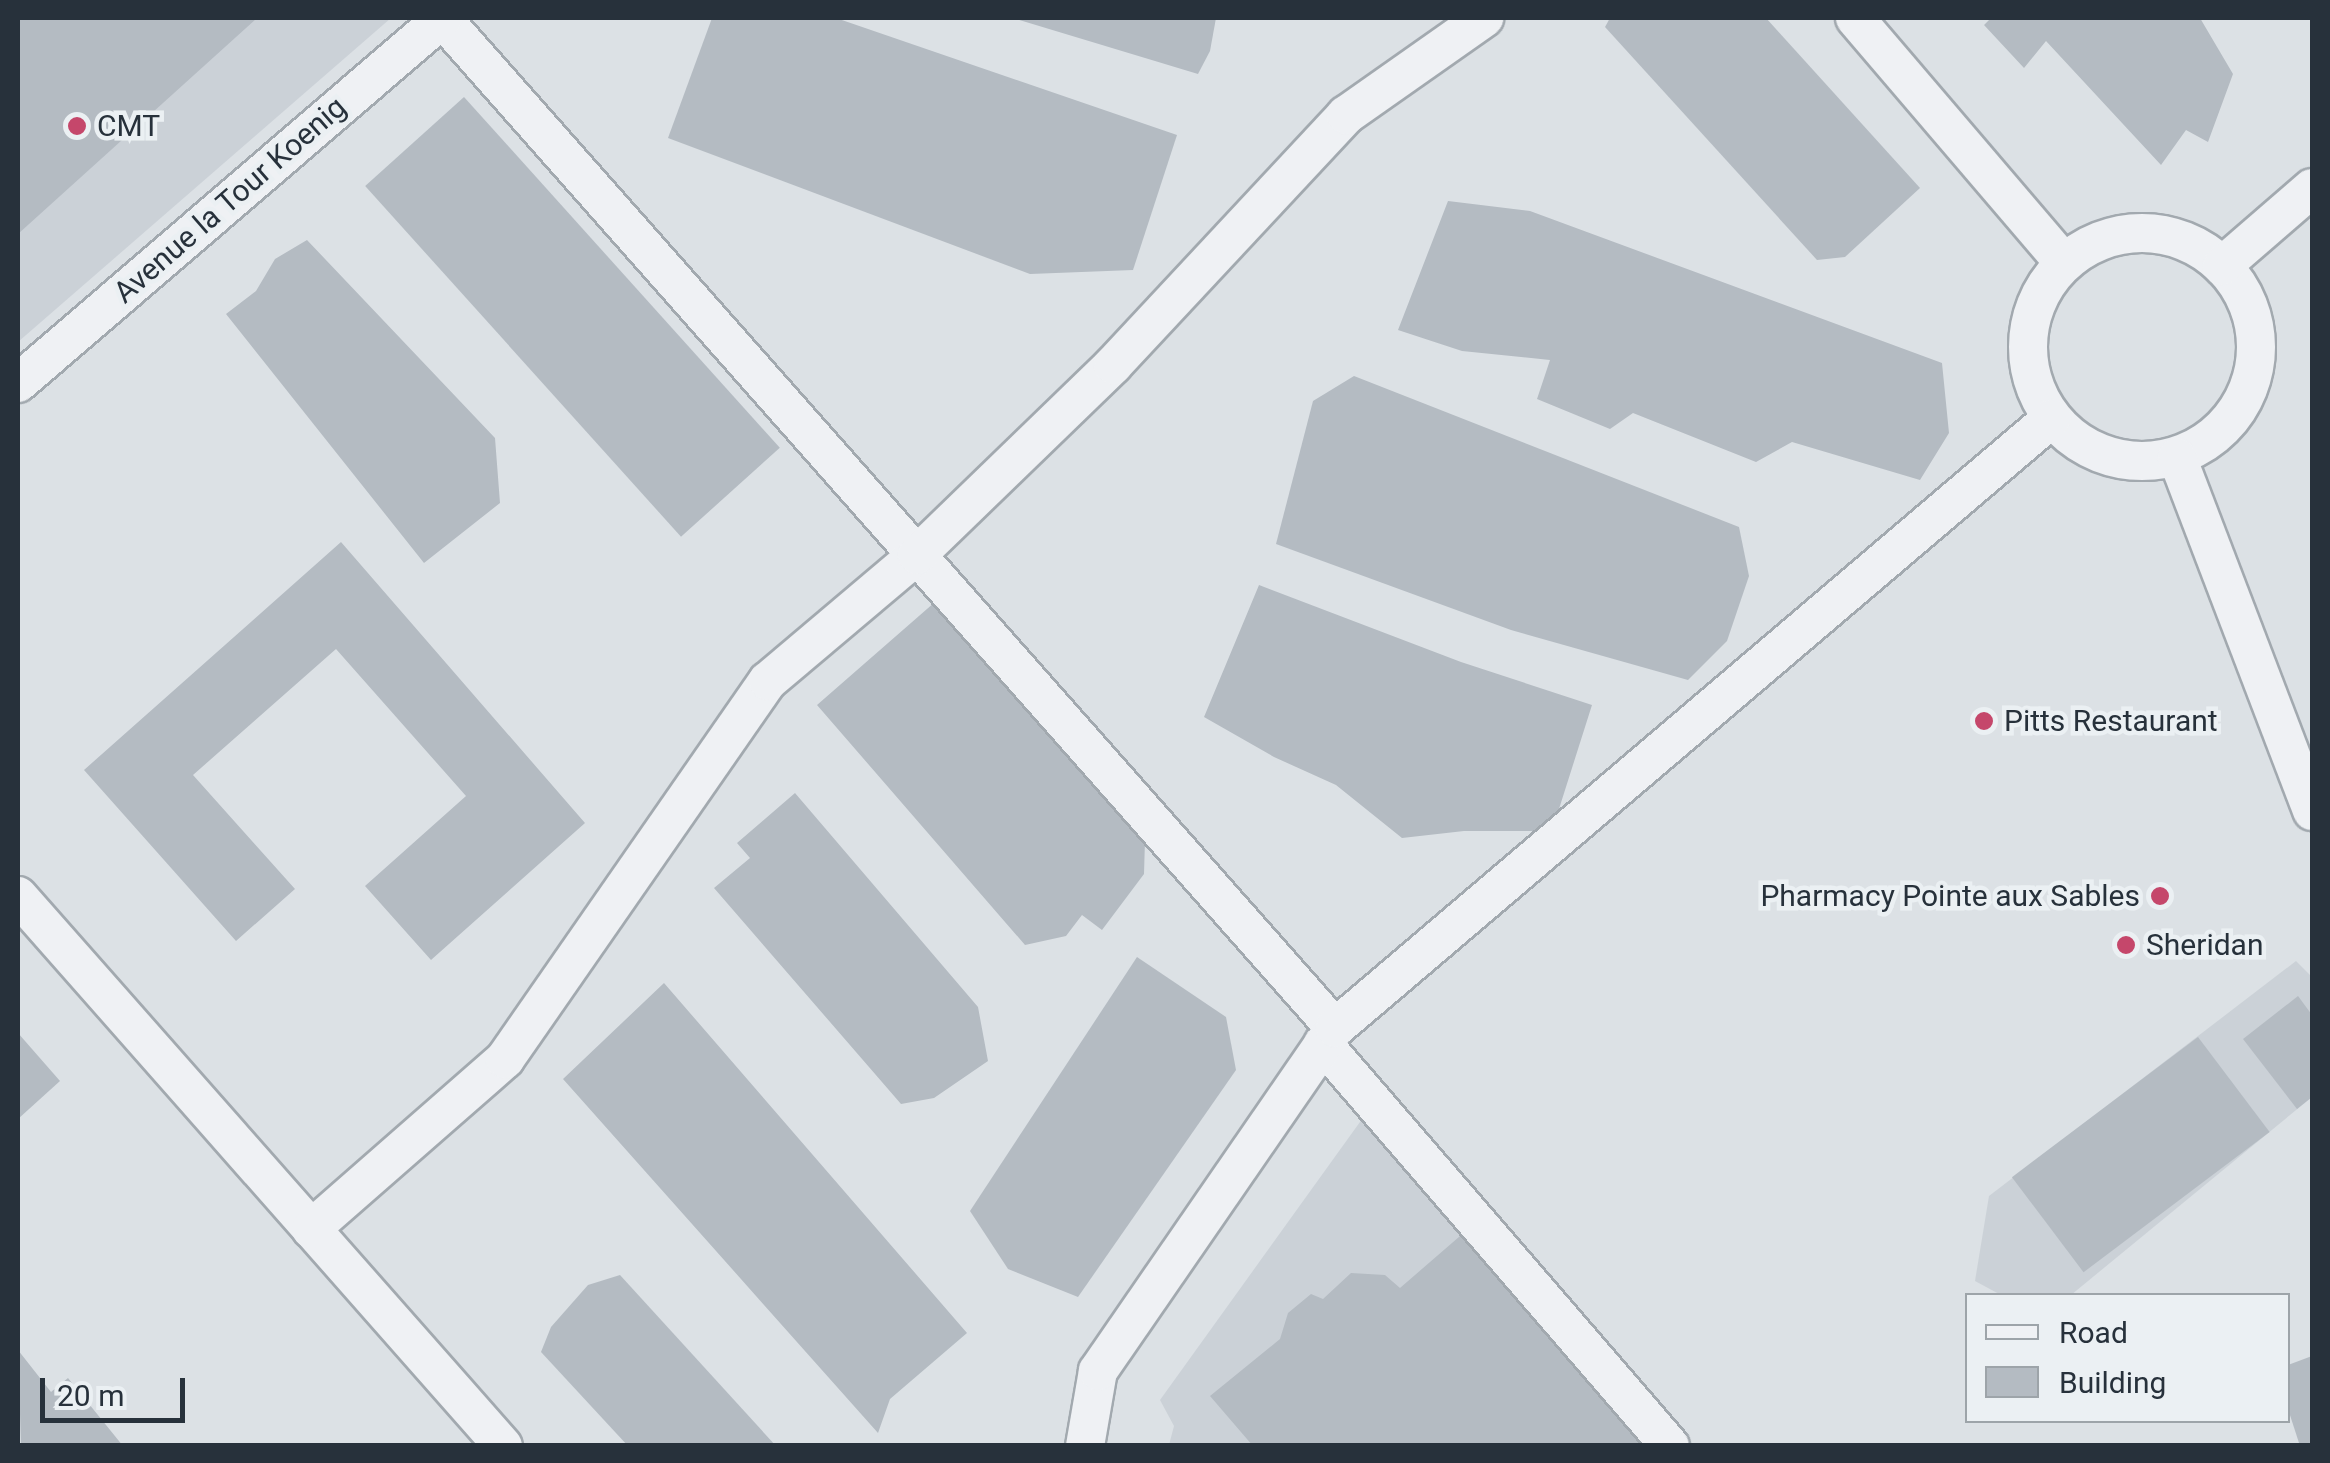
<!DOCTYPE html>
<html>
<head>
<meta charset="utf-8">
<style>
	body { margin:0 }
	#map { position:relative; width:2330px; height:1463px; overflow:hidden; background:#dce1e5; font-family:Roboto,sans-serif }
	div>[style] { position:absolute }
	.built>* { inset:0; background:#cbd1d7 }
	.building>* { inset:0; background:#b4bbc2; transform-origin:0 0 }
	.roads { filter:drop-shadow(2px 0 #a2a9af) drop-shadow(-2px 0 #a2a9af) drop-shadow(0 2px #a2a9af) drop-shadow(0 -2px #a2a9af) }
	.minor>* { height:38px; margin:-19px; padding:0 19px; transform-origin:19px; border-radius:19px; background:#eff1f4 }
	.minor>.ring { margin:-19px; padding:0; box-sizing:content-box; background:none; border:38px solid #eff1f4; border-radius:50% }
	.dots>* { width:28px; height:28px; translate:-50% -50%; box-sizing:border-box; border:5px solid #ebf0f3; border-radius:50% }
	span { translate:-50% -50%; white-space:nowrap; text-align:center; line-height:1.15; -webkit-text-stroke:9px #ebf0f3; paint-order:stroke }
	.poi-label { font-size:30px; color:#27313b }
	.left { translate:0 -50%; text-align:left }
	.right { translate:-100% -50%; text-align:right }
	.street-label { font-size:30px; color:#27313b }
	.frame { position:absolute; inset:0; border:20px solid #27313b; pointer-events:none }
	.legend { position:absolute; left:1965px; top:1293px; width:325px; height:130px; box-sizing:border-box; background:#ebf0f3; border:2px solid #9da4a9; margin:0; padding:12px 18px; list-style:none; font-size:30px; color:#27313b }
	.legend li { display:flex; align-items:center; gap:20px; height:50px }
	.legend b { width:50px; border:2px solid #9da4a9 }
	.scale { position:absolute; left:40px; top:1378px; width:145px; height:45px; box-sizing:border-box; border:5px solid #27313b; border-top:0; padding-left:12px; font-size:30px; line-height:35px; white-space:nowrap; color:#27313b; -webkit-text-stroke:8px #ebf0f3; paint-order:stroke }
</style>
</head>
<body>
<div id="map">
	<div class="built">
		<div style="clip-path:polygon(18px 18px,391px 18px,18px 342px)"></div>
		<div style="clip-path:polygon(2296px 961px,2312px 977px,2312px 1097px,2071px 1295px,2001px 1295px,1975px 1281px,1989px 1196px)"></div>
		<div style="clip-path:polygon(1383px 1090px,1687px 1445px,1169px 1445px,1174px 1426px,1160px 1400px)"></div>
	</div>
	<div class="building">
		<div style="clip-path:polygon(18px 18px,257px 18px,18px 234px)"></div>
		<div style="clip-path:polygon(712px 18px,836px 18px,1177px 135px,1133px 270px,1030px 274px,668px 138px)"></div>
		<div style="clip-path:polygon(1013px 18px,1216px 18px,1210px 51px,1198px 74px)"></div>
		<div style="clip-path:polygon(1610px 18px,1766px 18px,1920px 188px,1845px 257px,1817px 260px,1605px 27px)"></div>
		<div style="clip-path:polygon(1991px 18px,2200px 18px,2233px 74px,2208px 142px,2186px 130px,2161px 165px,2046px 41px,2024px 68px,1984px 25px)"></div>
		<div style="left:464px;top:97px;width:472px;height:133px;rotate:48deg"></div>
		<div style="clip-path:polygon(1448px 201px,1530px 211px,1942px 363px,1949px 433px,1920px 480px,1792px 442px,1756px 462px,1633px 413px,1610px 429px,1537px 399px,1550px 360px,1462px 351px,1398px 330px)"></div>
		<div style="clip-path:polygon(307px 240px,495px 438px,500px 503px,424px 563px,226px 314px,256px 291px,275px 259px)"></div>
		<div style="clip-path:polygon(1354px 376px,1739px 527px,1749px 576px,1727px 641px,1688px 680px,1511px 630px,1276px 544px,1313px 401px)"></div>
		<div style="clip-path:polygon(341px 542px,585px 823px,431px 960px,365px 886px,466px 796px,336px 649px,193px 775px,295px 889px,236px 941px,84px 770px)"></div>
		<div style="clip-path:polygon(1259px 585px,1461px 662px,1592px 705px,1552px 831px,1464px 831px,1402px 838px,1336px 785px,1274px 757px,1204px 717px)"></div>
		<div style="clip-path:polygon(935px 602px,1145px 840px,1144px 874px,1102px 930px,1082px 915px,1066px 936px,1025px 945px,817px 705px)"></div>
		<div style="clip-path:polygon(795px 793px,978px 1007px,988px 1061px,934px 1098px,901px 1104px,714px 888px,750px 858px,737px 843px)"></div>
		<div style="clip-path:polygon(1137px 957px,1226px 1017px,1236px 1070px,1078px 1297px,1008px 1269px,970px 1211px)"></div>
		<div style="clip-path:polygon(664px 983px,967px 1333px,890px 1399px,878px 1433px,563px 1079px)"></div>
		<div style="clip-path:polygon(2298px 996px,2312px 1015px,2312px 1097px,2297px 1109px,2243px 1039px)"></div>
		<div style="clip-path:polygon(18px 1033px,60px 1081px,18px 1119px)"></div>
		<div style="left:2198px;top:1037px;width:119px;height:233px;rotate:53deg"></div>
		<div style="clip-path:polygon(1467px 1230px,1655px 1446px,1253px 1446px,1210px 1396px,1280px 1339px,1288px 1313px,1311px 1294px,1323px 1299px,1351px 1273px,1385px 1275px,1400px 1288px)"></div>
		<div style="clip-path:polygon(620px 1275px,776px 1446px,628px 1446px,541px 1352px,551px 1327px,588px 1285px)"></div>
		<div style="clip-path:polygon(18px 1350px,51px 1392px,68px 1378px,123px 1446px,21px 1446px)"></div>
		<div style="clip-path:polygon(2312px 1356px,2312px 1446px,2300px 1446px,2288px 1409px,2288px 1365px)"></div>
	</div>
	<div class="roads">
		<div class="minor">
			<div style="left:442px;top:18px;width:1348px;rotate:48.52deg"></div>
			<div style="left:1855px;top:18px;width:322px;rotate:49.5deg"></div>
			<div class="ring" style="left:2028px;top:233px;width:190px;height:190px"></div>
			<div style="left:2222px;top:266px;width:119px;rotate:-40.9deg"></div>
			<div style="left:18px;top:383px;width:560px;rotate:-40.66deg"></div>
			<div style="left:2177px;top:457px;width:379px;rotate:69.1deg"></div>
			<div style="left:18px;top:896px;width:733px;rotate:48.59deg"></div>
			<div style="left:1323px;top:1044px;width:531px;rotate:49.2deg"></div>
			<div style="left:311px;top:1229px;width:258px;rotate:-41.2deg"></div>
			<div style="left:505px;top:1059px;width:460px;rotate:-55.2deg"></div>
			<div style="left:768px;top:681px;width:195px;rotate:-40.2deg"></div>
			<div style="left:917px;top:555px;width:273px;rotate:-44.1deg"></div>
			<div style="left:1113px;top:365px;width:342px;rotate:-47deg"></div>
			<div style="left:1346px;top:115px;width:169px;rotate:-35.1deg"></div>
			<div style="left:1085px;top:1446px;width:76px;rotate:-80.2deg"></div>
			<div style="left:1098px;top:1371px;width:417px;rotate:-55.4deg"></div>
			<div style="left:1335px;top:1028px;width:941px;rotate:-40.39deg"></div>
		</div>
	</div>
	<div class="dots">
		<div style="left:77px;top:126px;background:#c5476b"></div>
		<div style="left:1984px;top:721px;background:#c5476b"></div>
		<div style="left:2160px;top:896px;background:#c5476b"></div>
		<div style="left:2126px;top:945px;background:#c5476b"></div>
	</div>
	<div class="poi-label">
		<span class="left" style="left:97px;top:126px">CMT</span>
		<span class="left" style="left:2004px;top:721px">Pitts Restaurant</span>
		<span class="right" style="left:2140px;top:896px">Pharmacy Pointe aux Sables</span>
		<span class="left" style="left:2146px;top:945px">Sheridan</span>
	</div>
	<div class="street-label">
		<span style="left:230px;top:200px;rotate:-41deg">Avenue la Tour Koenig</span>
	</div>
	<div class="frame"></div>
	<ul class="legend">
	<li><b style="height:12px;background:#eff1f4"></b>Road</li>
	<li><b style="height:28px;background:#b4bbc2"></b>Building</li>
	</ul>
	<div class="scale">20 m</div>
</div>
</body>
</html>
